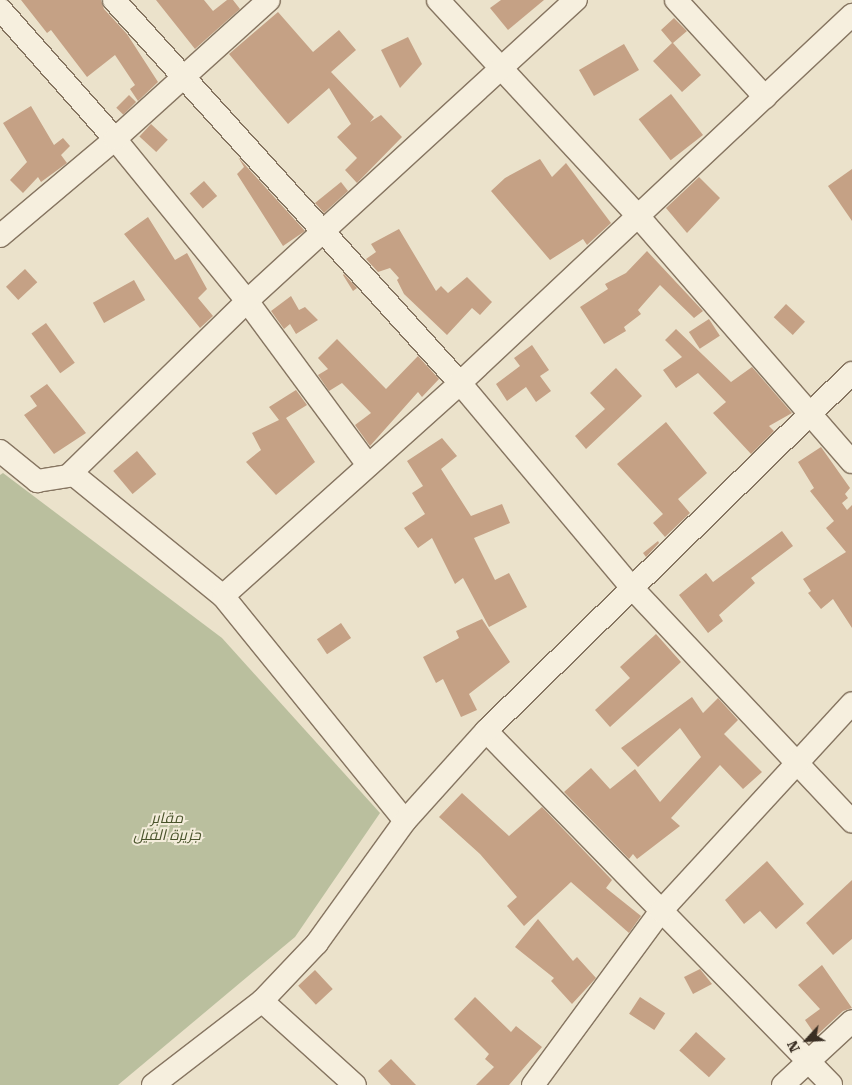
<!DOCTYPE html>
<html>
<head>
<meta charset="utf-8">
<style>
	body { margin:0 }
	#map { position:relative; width:852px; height:1085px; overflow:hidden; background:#ebe2cb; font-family:"Roboto Serif",Cairo,serif }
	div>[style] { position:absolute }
	.cemetery>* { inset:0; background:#babf9e }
	.building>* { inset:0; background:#c5a185; transform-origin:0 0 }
	.roads { filter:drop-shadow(1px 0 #867561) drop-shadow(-1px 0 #867561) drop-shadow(0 1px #867561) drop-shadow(0 -1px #867561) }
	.street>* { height:22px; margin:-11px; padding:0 11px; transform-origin:11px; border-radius:11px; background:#f6efde }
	span { translate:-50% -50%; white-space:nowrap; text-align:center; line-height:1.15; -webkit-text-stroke:4px #f3ecda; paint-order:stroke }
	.park-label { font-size:15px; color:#49532b; font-style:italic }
	.north { position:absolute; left:782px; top:1015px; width:50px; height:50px; -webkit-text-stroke:4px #f3ecda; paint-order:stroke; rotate:245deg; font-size:14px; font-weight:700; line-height:20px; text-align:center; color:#392e23 }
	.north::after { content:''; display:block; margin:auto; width:18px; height:22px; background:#392e23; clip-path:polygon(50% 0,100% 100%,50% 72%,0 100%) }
</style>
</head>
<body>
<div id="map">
	<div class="cemetery">
		<div style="clip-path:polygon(3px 473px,222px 638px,380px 813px,295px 937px,118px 1085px,0 1085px,0 475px)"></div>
	</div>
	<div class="building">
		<div style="clip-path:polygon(21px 0,101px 0,104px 9px,127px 34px,158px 82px,138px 101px,130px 89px,135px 85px,115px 55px,87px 77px,51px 30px,47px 33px)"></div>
		<div style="clip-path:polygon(156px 0,204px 0,213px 11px,227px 0,233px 0,240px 9px,195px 49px)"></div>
		<div style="clip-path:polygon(501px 0,544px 0,508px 30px,490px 8px)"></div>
		<div style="clip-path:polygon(278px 12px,313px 52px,339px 30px,356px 50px,331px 72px,374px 117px,370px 122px,381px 115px,402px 137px,357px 183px,345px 170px,357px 158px,337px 137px,351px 124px,329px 88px,288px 124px,229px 54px)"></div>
		<div style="clip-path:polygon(674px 18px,687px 31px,673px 43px,701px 75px,682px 92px,653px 61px,672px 43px,661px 30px)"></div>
		<div style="clip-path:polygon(408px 37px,422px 64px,400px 88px,381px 50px)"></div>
		<div style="left:624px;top:44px;width:30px;height:52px;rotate:60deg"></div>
		<div style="left:671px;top:94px;width:52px;height:41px;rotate:52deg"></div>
		<div style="left:129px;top:95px;width:10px;height:18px;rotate:45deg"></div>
		<div style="clip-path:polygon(31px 106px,54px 145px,63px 138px,70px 146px,61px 155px,67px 163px,41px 182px,38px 177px,23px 193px,10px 180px,27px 162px,3px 123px)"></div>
		<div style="left:151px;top:124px;width:23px;height:17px;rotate:43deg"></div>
		<div style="clip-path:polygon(238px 157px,305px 231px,283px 246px,237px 174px,244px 167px)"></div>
		<div style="clip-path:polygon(540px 159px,552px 177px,566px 163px,611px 223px,587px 245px,583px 239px,550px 260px,491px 191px,505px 178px)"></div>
		<div style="clip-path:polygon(852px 169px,852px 221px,828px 186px)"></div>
		<div style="clip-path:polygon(699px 177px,720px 198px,687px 233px,666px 208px)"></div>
		<div style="left:204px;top:181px;width:20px;height:19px;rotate:49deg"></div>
		<div style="clip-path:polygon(341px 182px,348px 191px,324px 213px,315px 203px)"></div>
		<div style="clip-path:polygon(148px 217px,175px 260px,187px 253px,207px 289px,198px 298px,213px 316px,200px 328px,124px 234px)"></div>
		<div style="clip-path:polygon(399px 229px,436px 291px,441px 286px,448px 293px,467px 277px,492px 302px,480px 315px,472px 308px,447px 335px,404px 294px,397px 280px,399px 278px,390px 268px,378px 272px,366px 259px,376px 252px,371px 244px)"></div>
		<div style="clip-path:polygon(647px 251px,703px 311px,694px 318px,660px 285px,638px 310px,641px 314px,624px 327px,626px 331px,604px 344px,580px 307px,608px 289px,605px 284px,626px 273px)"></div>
		<div style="left:25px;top:269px;width:18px;height:26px;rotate:47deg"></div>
		<div style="clip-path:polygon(344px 274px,357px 288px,353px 291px,343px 275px)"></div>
		<div style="left:134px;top:280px;width:23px;height:47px;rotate:61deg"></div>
		<div style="clip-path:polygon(291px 296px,299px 310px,305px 307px,318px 320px,296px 334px,290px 324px,284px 329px,271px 311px)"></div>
		<div style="left:786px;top:304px;width:26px;height:18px;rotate:43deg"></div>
		<div style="left:709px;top:319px;width:20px;height:24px;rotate:57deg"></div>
		<div style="left:46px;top:323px;width:49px;height:18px;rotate:54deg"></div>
		<div style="clip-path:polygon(676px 329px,731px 382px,752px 367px,792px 413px,769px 426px,774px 431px,751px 454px,713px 413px,726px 402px,698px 373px,676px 388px,663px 370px,682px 357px,665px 340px)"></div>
		<div style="clip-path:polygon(337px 339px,386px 389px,418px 356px,439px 379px,422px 397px,418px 392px,370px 446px,355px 425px,371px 413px,342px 383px,329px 391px,318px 375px,328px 369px,318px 358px)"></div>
		<div style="clip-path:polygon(532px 345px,549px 370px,540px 376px,551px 391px,536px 402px,526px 387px,507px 401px,496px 384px,520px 366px,514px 358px)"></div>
		<div style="clip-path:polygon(616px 368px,642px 396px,586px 449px,575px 436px,605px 409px,590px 393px)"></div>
		<div style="clip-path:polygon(47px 384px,86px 433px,54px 454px,24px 415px,37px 406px,30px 396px)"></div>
		<div style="clip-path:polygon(296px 390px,307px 405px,286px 418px,315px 462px,276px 495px,246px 462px,261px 450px,252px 433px,279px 420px,269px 407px)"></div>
		<div style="clip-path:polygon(666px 422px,707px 473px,678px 499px,690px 513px,665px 537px,653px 523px,663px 514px,617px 464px)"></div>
		<div style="clip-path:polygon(442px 438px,457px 456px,441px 469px,471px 516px,502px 504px,510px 523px,474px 538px,495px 580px,509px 573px,527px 607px,489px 627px,463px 578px,455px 584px,432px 538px,418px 548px,404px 528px,425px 514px,412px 493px,423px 486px,407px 461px)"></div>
		<div style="clip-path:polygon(821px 447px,850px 488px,845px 494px,848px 498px,842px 503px,847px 510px,852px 505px,852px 628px,833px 599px,821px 609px,808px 593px,811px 591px,803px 579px,846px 552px,826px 528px,834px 521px,810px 491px,814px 488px,798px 462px)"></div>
		<div style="left:137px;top:451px;width:30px;height:31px;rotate:50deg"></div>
		<div style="clip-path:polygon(782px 531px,793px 546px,751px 578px,755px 583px,719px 615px,723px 621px,708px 633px,679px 595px,706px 573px,713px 582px)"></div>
		<div style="clip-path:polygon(658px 541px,659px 543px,646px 557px,643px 553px)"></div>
		<div style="clip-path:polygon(482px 619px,510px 662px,469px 694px,477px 710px,461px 717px,443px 679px,436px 683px,423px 657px,459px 638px,456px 631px)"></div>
		<div style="left:341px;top:623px;width:18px;height:29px;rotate:56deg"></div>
		<div style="clip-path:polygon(656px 634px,681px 662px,610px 727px,595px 710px,630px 678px,620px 667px)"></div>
		<div style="clip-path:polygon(692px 697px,703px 713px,718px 698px,738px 720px,724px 734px,762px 772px,743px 789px,720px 765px,671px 818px,680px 826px,637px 859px,633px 854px,629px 859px,564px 792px,591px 768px,610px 789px,635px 769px,660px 802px,701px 757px,680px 728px,638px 767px,621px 748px)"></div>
		<div style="clip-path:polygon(462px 793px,509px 836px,542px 807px,612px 880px,606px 888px,641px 916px,629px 933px,571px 882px,524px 926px,507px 906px,517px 897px,480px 854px,439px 817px)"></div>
		<div style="clip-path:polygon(767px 861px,804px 904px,776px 929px,760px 911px,744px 924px,725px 900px)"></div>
		<div style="clip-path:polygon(852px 880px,852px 939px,833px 955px,806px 923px)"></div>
		<div style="clip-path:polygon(538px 919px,573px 961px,577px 957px,596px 978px,572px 1004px,551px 981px,554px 978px,515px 947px)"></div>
		<div style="clip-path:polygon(822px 965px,852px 1008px,843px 1011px,816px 1036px,805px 1020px,820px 1009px,798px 985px)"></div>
		<div style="clip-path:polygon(700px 969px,712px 984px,693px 994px,684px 977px)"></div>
		<div style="left:315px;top:970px;width:26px;height:23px;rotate:47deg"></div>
		<div style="clip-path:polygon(475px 997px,511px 1032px,516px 1026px,542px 1047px,509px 1085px,476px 1085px,494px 1067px,485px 1059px,489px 1054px,454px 1019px)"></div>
		<div style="left:640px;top:997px;width:30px;height:20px;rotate:33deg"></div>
		<div style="left:696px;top:1032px;width:40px;height:25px;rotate:42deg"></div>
		<div style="clip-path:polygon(391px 1059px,416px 1085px,391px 1085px,378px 1071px)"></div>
	</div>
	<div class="roads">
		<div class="street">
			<div style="left:114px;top:0;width:516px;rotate:47.91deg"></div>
			<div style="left:460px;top:383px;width:270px;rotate:50deg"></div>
			<div style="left:634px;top:590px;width:318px;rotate:46.7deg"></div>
			<div style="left:438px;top:0;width:294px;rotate:47.2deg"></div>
			<div style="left:638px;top:216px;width:326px;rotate:49deg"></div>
			<div style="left:676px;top:0;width:132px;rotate:47.5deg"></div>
			<div style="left:0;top:9px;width:174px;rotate:48.5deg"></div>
			<div style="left:115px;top:139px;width:209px;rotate:50.8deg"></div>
			<div style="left:247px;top:301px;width:204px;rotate:53.6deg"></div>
			<div style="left:0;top:236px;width:150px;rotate:-40.1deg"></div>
			<div style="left:115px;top:139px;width:207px;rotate:-42.1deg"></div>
			<div style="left:0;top:451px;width:48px;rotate:39deg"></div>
			<div style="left:37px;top:481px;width:37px;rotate:-9deg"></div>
			<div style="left:74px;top:475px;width:192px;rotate:39.1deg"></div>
			<div style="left:223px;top:596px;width:289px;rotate:51deg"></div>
			<div style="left:69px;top:475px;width:249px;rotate:-44.3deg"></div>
			<div style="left:247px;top:301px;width:446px;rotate:-42.5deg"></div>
			<div style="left:223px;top:596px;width:319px;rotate:-41.9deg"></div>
			<div style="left:460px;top:383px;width:538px;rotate:-43.19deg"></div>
			<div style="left:486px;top:731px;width:494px;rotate:45.7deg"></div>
			<div style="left:262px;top:1001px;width:125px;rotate:42.1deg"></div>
			<div style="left:153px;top:1085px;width:138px;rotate:-37.6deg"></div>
			<div style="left:262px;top:1001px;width:80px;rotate:-46.5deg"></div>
			<div style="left:317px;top:943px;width:150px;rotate:-54.2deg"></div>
			<div style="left:405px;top:821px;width:121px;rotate:-48deg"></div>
			<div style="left:486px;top:731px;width:512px;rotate:-44.37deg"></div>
			<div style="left:533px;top:1085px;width:216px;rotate:-53.7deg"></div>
			<div style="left:661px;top:911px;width:282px;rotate:-47.4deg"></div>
			<div style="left:783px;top:1085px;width:94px;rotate:-42.8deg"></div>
		</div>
	</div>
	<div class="park-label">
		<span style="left:167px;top:827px">مقابر<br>جزيرة الفيل</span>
	</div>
	<div class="north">N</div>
</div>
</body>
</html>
